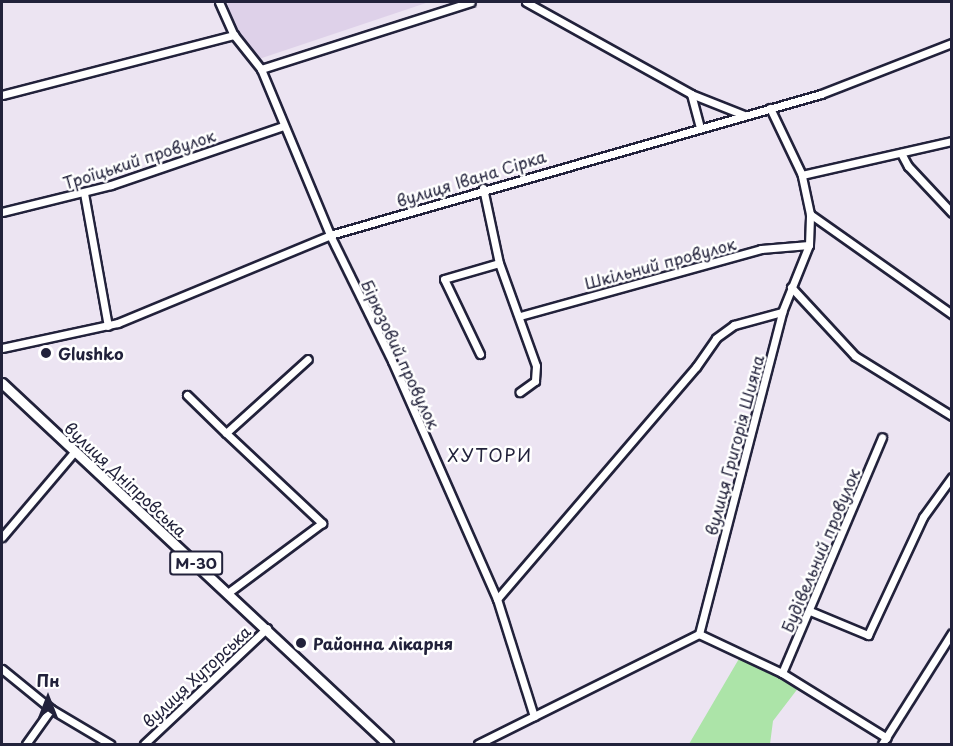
<!DOCTYPE html>
<html>
<head>
<meta charset="utf-8">
<style>
	body { margin:0 }
	#map { position:relative; width:953px; height:746px; overflow:hidden; background:#ece4f2; font-family:"Playpen Sans",sans-serif }
	div>[style] { position:absolute }
	.built>* { inset:0; background:#ded1e9 }
	.green>* { inset:0; background:#ace4a8 }
	.roads { filter:drop-shadow(2px 0 #22223b) drop-shadow(-2px 0 #22223b) drop-shadow(0 2px #22223b) drop-shadow(0 -2px #22223b) }
	.minor>* { height:7px; margin:-3.5px; padding:0 3.5px; transform-origin:3.5px; border-radius:3.5px; background:#fff }
	.highway>* { height:9px; margin:-4.5px; padding:0 4.5px; transform-origin:4.5px; border-radius:4.5px; background:#fff }
	.dots>* { width:16px; height:16px; translate:-50% -50%; box-sizing:border-box; border:3px solid #fff; border-radius:50% }
	span { translate:-50% -50%; white-space:nowrap; text-align:center; line-height:1.15; -webkit-text-stroke:5px #fff; paint-order:stroke }
	.shield-label span { padding:2px 4px; background:#fff; border:2px solid; border-radius:4px; -webkit-text-stroke-width:0 }
	.shield-label { font-size:15px; color:#22223b; font-weight:700 }
	.street-label { font-size:16px; color:#22223b }
	.poi-label { font-size:16px; color:#22223b; font-weight:700 }
	.left { translate:0 -50%; text-align:left }
	.neighbourhood-label { font-size:18px; color:#22223b; letter-spacing:1.5px }
	.frame { position:absolute; inset:0; border:3px solid #22223b; pointer-events:none }
	.north { position:absolute; left:18px; top:668px; width:60px; height:60px; -webkit-text-stroke:4px #fff; paint-order:stroke; rotate:0deg; font-size:16px; font-weight:700; line-height:24px; text-align:center; color:#22223b }
	.north::after { content:''; display:block; margin:auto; width:21px; height:27px; background:#22223b; clip-path:polygon(50% 0,100% 100%,50% 72%,0 100%) }
</style>
</head>
<body>
<div id="map">
	<div class="built">
		<div style="clip-path:polygon(227px 2px,429px 2px,256px 60px,235px 27px)"></div>
	</div>
	<div class="green">
		<div style="clip-path:polygon(740px 657px,799px 687px,773px 721px,770px 744px,689px 744px)"></div>
	</div>
	<div class="roads">
		<div class="minor">
			<div style="left:219px;top:2px;width:36px;rotate:66deg"></div>
			<div style="left:526px;top:2px;width:189px;rotate:29.1deg"></div>
			<div style="left:691px;top:94px;width:57px;rotate:21.6deg"></div>
			<div style="left:261px;top:69px;width:180px;rotate:67.4deg"></div>
			<div style="left:330px;top:235px;width:140px;rotate:63.8deg"></div>
			<div style="left:392px;top:361px;width:260px;rotate:66.2deg"></div>
			<div style="left:497px;top:599px;width:306px;rotate:-49.4deg"></div>
			<div style="left:696px;top:367px;width:35px;rotate:-55deg"></div>
			<div style="left:716px;top:338px;width:22px;rotate:-36deg"></div>
			<div style="left:734px;top:325px;width:50px;rotate:-15.2deg"></div>
			<div style="left:691px;top:94px;width:35px;rotate:75deg"></div>
			<div style="left:2px;top:95px;width:240px;rotate:-14.5deg"></div>
			<div style="left:234px;top:35px;width:43px;rotate:51.5deg"></div>
			<div style="left:261px;top:69px;width:220px;rotate:-17.7deg"></div>
			<div style="left:770px;top:108px;width:74px;rotate:64.5deg"></div>
			<div style="left:901px;top:153px;width:15px;rotate:62deg"></div>
			<div style="left:908px;top:166px;width:64px;rotate:46.9deg"></div>
			<div style="left:483px;top:188px;width:77px;rotate:78deg"></div>
			<div style="left:499px;top:263px;width:109px;rotate:70.2deg"></div>
			<div style="left:536px;top:366px;width:15px;rotate:94deg"></div>
			<div style="left:535px;top:381px;width:19px;rotate:144deg"></div>
			<div style="left:84px;top:193px;width:135px;rotate:79.8deg"></div>
			<div style="left:2px;top:212px;width:112px;rotate:-13.9deg"></div>
			<div style="left:111px;top:185px;width:182px;rotate:-18.9deg"></div>
			<div style="left:810px;top:214px;width:174px;rotate:35.2deg"></div>
			<div style="left:791px;top:287px;width:94px;rotate:47.2deg"></div>
			<div style="left:855px;top:356px;width:114px;rotate:31.7deg"></div>
			<div style="left:520px;top:316px;width:250px;rotate:-15.5deg"></div>
			<div style="left:761px;top:249px;width:48px;rotate:-4.8deg"></div>
			<div style="left:2px;top:348px;width:119px;rotate:-12.2deg"></div>
			<div style="left:118px;top:323px;width:230px;rotate:-22.5deg"></div>
			<div style="left:330px;top:235px;width:511px;rotate:-16.02deg"></div>
			<div style="left:821px;top:94px;width:141px;rotate:-21.3deg"></div>
			<div style="left:480px;top:354px;width:83px;rotate:-115.6deg"></div>
			<div style="left:444px;top:279px;width:57px;rotate:-16.2deg"></div>
			<div style="left:187px;top:395px;width:54px;rotate:44.3deg"></div>
			<div style="left:226px;top:433px;width:110px;rotate:-42.1deg"></div>
			<div style="left:226px;top:433px;width:132px;rotate:43.2deg"></div>
			<div style="left:322px;top:523px;width:116px;rotate:143.4deg"></div>
			<div style="left:2px;top:537px;width:111px;rotate:-49.7deg"></div>
			<div style="left:497px;top:599px;width:123px;rotate:72.5deg"></div>
			<div style="left:810px;top:611px;width:63px;rotate:22.5deg"></div>
			<div style="left:868px;top:635px;width:130px;rotate:-65deg"></div>
			<div style="left:923px;top:517px;width:49px;rotate:-54.1deg"></div>
			<div style="left:699px;top:634px;width:92px;rotate:25.2deg"></div>
			<div style="left:782px;top:673px;width:123px;rotate:31.8deg"></div>
			<div style="left:2px;top:669px;width:63px;rotate:39.2deg"></div>
			<div style="left:51px;top:709px;width:69px;rotate:30.7deg"></div>
			<div style="left:782px;top:673px;width:256px;rotate:-67deg"></div>
			<div style="left:26px;top:744px;width:43px;rotate:-54.5deg"></div>
			<div style="left:144px;top:744px;width:169px;rotate:-43.3deg"></div>
			<div style="left:478px;top:744px;width:247px;rotate:-26.5deg"></div>
			<div style="left:699px;top:634px;width:333px;rotate:-75.5deg"></div>
			<div style="left:782px;top:312px;width:72px;rotate:-68.1deg"></div>
			<div style="left:809px;top:245px;width:31px;rotate:-88deg"></div>
			<div style="left:810px;top:214px;width:40px;rotate:-102deg"></div>
			<div style="left:802px;top:175px;width:154px;rotate:-12.8deg"></div>
			<div style="left:882px;top:744px;width:131px;rotate:-57.8deg"></div>
		</div>
		<div class="highway">
			<div style="left:2px;top:383px;width:529px;rotate:43.08deg"></div>
		</div>
	</div>
	<div class="dots">
		<div style="left:46px;top:353px;background:#22223b"></div>
		<div style="left:301px;top:643px;background:#22223b"></div>
	</div>
	<div class="shield-label">
		<span style="left:196px;top:563px">М-30</span>
	</div>
	<div class="street-label">
		<span style="left:139px;top:159px;rotate:-18deg">Троїцький провулок</span>
		<span style="left:471px;top:178px;rotate:-17deg">вулиця Івана Сірка</span>
		<span style="left:660px;top:263px;rotate:-15deg">Шкільний провулок</span>
		<span style="left:401px;top:354px;rotate:65deg">Бірюзовий провулок</span>
		<span style="left:734px;top:445px;rotate:-75deg">вулиця Григорія Шияна</span>
		<span style="left:126px;top:479px;rotate:43deg">вулиця Дніпровська</span>
		<span style="left:820px;top:550px;rotate:-67deg">Будівельний провулок</span>
		<span style="left:196px;top:676px;rotate:-43deg">вулиця Хуторська</span>
	</div>
	<div class="poi-label">
		<span class="left" style="left:58px;top:353px">Glushko</span>
		<span class="left" style="left:313px;top:643px">Районна лікарня</span>
	</div>
	<div class="neighbourhood-label">
		<span style="left:490px;top:455px">ХУТОРИ</span>
	</div>
	<div class="frame"></div>
	<div class="north">Пн</div>
</div>
</body>
</html>
